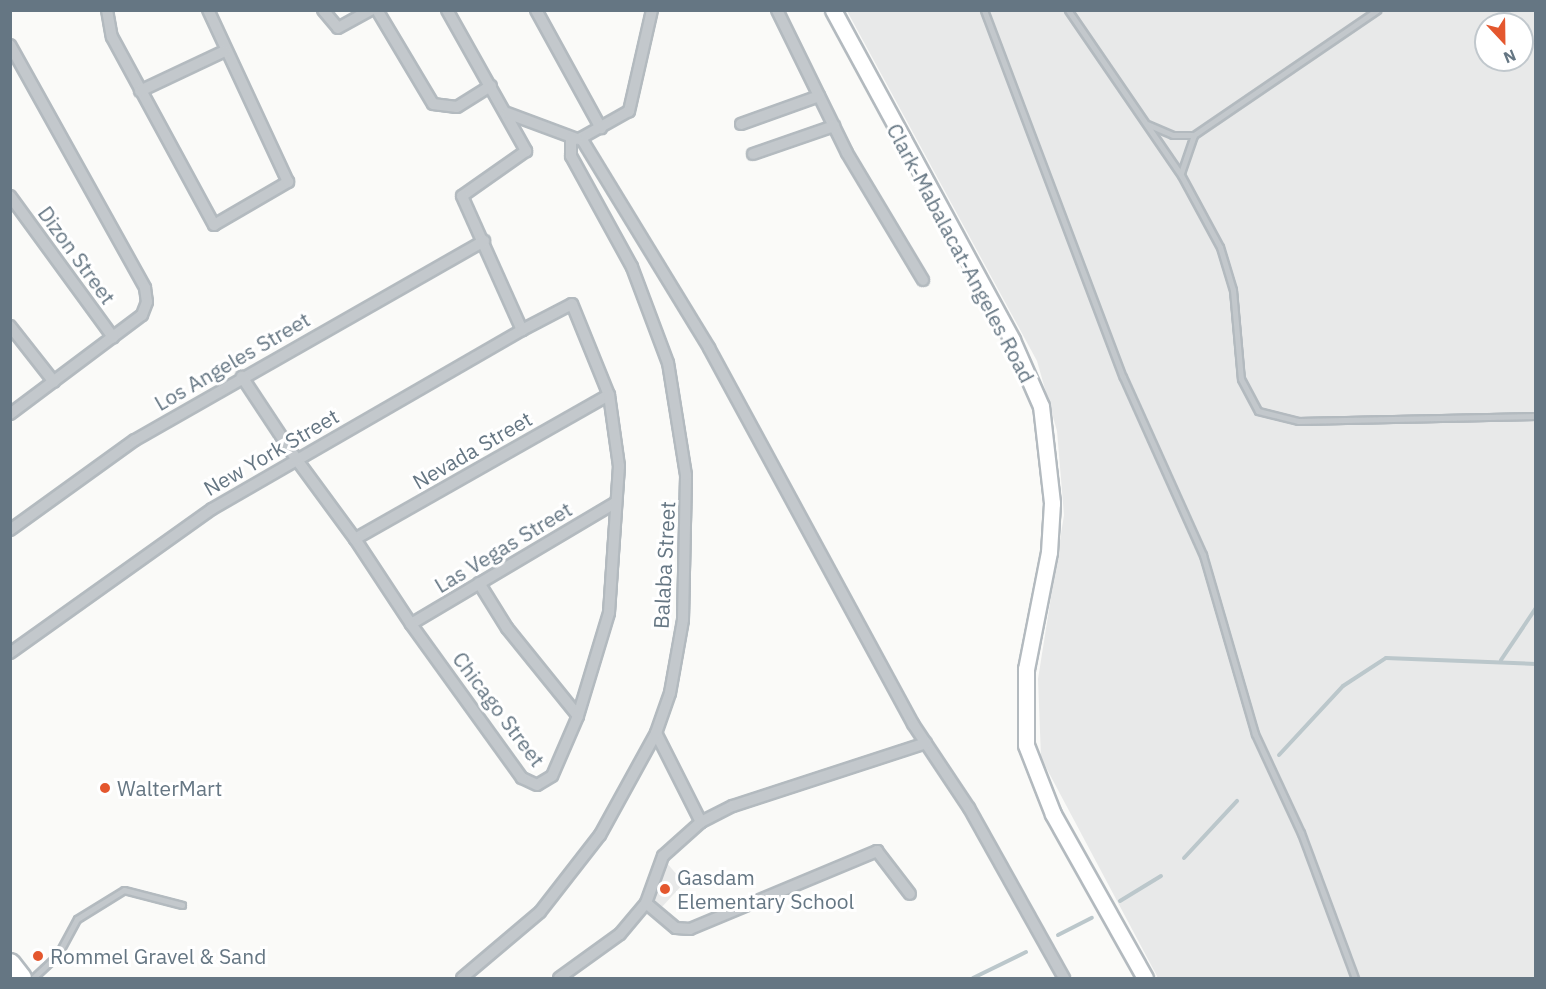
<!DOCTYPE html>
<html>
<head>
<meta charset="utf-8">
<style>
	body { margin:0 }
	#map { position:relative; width:1546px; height:989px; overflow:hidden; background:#fafaf8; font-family:"IBM Plex Sans",sans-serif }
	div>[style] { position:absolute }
	.built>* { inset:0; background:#e8e9e9 }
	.stream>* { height:4px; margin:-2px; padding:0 2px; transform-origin:2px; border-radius:2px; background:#bbc7cb }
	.roads { filter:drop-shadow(2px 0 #b3babf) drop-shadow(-2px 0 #b3babf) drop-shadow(0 2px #b3babf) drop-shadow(0 -2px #b3babf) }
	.lane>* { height:5px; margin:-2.5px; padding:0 2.5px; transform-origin:2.5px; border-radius:2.5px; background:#c3c8cc }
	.street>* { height:10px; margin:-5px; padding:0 5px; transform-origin:5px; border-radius:5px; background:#c3c8cc }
	.secondary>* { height:15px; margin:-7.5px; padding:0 7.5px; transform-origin:7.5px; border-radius:7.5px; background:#fff }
	.highway>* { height:20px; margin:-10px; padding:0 10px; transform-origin:10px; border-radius:10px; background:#fff }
	.dots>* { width:16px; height:16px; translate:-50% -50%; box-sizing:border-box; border:3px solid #fff; border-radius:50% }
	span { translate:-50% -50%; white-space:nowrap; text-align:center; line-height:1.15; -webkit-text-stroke:6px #fff; paint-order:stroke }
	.street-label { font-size:21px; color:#657683 }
	.poi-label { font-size:21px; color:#657683 }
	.left { translate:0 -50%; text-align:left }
	.frame { position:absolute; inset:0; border:12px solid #657683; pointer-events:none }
	.north { position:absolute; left:1474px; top:12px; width:60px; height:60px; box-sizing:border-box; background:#fff; border:2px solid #c1c8cd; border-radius:50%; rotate:158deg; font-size:16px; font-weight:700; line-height:24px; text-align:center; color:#657683 }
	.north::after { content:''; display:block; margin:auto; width:21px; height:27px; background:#e4572e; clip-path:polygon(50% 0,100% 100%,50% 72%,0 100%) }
</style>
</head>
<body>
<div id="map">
	<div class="built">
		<div style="clip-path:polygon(evenodd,847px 11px,1535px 11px,1535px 978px,1158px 978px,1041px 758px,1038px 679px,1064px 515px,1057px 431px,1037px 361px,847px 11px,1486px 24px,1522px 24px,1522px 60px,1486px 60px,1486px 24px)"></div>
		<div style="clip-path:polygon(666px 862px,684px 883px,661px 908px,649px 895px)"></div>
	</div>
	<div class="stream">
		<div style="left:1501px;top:660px;width:63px;rotate:-56.1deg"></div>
		<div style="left:1279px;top:755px;width:94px;rotate:-47.2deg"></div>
		<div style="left:1343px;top:686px;width:51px;rotate:-33.1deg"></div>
		<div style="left:1386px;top:658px;width:150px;rotate:2.3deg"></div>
		<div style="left:1184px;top:858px;width:78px;rotate:-47.1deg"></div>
		<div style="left:1120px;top:901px;width:48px;rotate:-31.4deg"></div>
		<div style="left:1058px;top:935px;width:38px;rotate:-27deg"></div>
		<div style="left:973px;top:978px;width:59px;rotate:-26.1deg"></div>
	</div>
	<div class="roads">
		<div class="lane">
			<div style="left:984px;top:10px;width:392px;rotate:69.3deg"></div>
			<div style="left:1123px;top:377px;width:195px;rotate:65.8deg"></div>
			<div style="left:1203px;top:555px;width:186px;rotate:73.8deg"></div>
			<div style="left:1255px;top:734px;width:109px;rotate:65.1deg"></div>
			<div style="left:1301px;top:833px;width:155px;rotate:69.6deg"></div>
			<div style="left:1068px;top:10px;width:200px;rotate:55.6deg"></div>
			<div style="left:1181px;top:175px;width:82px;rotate:61.6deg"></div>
			<div style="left:1220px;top:247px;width:45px;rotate:73.2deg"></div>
			<div style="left:1233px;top:290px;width:89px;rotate:84.9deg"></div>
			<div style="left:1241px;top:379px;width:36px;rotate:62deg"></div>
			<div style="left:1258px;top:411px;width:41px;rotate:14deg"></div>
			<div style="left:1298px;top:421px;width:238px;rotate:-1.2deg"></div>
			<div style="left:1147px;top:124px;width:28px;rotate:23deg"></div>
			<div style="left:1173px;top:135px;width:21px"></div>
			<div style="left:1194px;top:135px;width:222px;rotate:-34.3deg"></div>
			<div style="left:1181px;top:173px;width:40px;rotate:-71.1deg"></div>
			<div style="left:33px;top:978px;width:33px;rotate:-43deg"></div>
			<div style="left:57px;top:956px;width:42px;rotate:-61.6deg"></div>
			<div style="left:77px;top:919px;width:55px;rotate:-31.7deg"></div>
			<div style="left:124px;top:890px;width:60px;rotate:14.5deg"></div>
		</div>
		<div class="street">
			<div style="left:107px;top:10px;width:27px;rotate:80deg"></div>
			<div style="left:112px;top:37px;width:214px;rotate:61.5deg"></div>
			<div style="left:214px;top:225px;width:86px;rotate:-30.2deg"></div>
			<div style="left:288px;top:182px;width:190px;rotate:-114.9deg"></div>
			<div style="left:323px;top:10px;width:23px;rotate:50deg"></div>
			<div style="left:338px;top:28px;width:38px;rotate:-29deg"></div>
			<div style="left:377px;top:10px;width:109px;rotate:59.2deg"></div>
			<div style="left:433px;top:104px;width:24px;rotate:7deg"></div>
			<div style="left:457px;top:107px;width:40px;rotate:-32deg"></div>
			<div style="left:447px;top:10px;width:162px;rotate:60.7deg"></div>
			<div style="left:526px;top:151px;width:78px;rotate:144.9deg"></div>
			<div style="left:462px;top:196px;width:147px;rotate:65.9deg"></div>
			<div style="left:536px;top:10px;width:135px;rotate:61.2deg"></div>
			<div style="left:652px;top:10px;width:104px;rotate:102.8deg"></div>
			<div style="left:629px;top:111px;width:55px;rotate:150.6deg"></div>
			<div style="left:581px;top:138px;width:246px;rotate:58.6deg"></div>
			<div style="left:709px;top:348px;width:428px;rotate:61.5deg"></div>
			<div style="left:913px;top:724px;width:101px;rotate:56.3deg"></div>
			<div style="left:969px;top:808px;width:195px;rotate:60.8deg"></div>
			<div style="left:777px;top:10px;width:159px;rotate:63.9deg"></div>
			<div style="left:847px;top:153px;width:148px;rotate:59.1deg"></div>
			<div style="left:10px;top:45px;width:278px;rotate:60.9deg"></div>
			<div style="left:145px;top:288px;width:14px;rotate:82deg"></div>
			<div style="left:147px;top:302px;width:14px;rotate:111deg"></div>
			<div style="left:142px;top:315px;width:165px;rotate:143.1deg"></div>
			<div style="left:140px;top:91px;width:94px;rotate:-25.2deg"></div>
			<div style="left:507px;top:113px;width:75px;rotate:20.4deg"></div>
			<div style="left:741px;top:124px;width:83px;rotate:-19.7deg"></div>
			<div style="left:753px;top:154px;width:86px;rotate:-19.1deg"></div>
			<div style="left:10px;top:196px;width:175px;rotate:53.9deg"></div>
			<div style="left:10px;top:326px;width:71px;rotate:51.8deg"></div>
			<div style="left:10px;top:530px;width:154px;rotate:-35.8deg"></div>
			<div style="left:135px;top:440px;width:402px;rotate:-29.7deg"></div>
			<div style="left:355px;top:539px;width:292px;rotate:-29.6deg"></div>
			<div style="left:479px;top:583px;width:53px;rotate:58.1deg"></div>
			<div style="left:507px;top:628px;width:113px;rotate:51.1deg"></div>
			<div style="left:411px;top:624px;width:237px;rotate:-30.7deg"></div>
			<div style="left:10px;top:653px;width:248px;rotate:-35.5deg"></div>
			<div style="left:212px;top:509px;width:98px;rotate:-30deg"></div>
			<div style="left:297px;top:460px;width:260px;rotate:-30deg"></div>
			<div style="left:522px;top:330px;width:56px;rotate:-27.5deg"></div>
			<div style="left:572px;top:304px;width:98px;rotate:67.9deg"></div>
			<div style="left:609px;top:395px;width:72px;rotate:82deg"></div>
			<div style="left:619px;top:466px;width:147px;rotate:93.9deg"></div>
			<div style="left:609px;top:613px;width:108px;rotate:106.8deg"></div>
			<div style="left:578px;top:716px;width:65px;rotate:113.4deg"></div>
			<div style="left:552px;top:776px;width:17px;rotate:149deg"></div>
			<div style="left:537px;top:785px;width:17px;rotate:-155deg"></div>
			<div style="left:522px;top:778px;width:190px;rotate:-125.8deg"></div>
			<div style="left:411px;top:624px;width:102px;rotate:-123.4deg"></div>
			<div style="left:355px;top:539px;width:98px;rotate:-126.3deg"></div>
			<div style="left:297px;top:460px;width:100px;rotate:-123.5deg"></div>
			<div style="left:656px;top:733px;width:100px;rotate:63.2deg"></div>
			<div style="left:646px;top:903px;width:39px;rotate:40deg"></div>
			<div style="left:676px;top:928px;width:14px;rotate:4deg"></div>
			<div style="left:690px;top:929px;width:203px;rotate:-22.6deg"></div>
			<div style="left:877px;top:851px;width:54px;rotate:52.5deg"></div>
			<div style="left:462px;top:978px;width:102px;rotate:-40.2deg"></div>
			<div style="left:540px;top:912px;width:98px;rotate:-52.1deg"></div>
			<div style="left:600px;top:835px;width:116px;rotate:-61.2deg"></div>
			<div style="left:656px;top:733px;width:42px;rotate:-70.7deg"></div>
			<div style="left:670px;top:693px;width:74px;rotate:-79.9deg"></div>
			<div style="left:683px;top:620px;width:145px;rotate:-88.8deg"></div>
			<div style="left:686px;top:475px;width:113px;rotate:-99.1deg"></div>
			<div style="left:668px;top:363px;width:103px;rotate:-110.6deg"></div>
			<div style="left:632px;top:267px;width:127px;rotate:-118.8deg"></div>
			<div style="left:571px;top:156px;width:18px;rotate:-90deg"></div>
			<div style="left:559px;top:978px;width:75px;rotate:-35.8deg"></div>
			<div style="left:620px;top:934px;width:40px;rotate:-50deg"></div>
			<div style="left:646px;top:903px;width:50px;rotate:-70.1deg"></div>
			<div style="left:663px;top:856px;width:51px;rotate:-41.8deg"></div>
			<div style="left:701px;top:822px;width:36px;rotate:-27deg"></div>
			<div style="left:733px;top:806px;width:203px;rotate:-18.1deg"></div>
		</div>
		<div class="secondary">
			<div style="left:833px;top:10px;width:375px;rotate:61.5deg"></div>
			<div style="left:1012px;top:340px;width:72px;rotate:66.3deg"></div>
			<div style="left:1041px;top:406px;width:98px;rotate:83.5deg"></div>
			<div style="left:1052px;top:503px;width:49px;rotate:93.5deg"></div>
			<div style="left:1049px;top:552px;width:119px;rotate:101.1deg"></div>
			<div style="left:1026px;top:669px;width:76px;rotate:90deg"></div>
			<div style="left:1026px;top:745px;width:74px;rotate:68.6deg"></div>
			<div style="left:1053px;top:814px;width:188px;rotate:60.7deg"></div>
		</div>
		<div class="highway">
			<div style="left:10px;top:964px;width:18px;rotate:52deg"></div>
		</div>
	</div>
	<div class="dots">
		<div style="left:105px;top:788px;background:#e4572e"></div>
		<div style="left:665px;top:889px;background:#e4572e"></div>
		<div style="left:38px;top:956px;background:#e4572e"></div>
	</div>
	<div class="street-label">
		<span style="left:961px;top:253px;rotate:62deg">Clark-Mabalacat-Angeles Road</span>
		<span style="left:77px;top:255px;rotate:54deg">Dizon Street</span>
		<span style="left:232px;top:361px;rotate:-30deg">Los Angeles Street</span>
		<span style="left:472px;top:450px;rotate:-30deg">Nevada Street</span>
		<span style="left:271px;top:452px;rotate:-30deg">New York Street</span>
		<span style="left:503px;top:547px;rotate:-31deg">Las Vegas Street</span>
		<span style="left:664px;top:565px;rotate:-87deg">Balaba Street</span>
		<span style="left:499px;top:709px;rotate:53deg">Chicago Street</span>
	</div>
	<div class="poi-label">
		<span class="left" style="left:117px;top:788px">WalterMart</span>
		<span class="left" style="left:677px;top:889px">Gasdam<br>Elementary School</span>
		<span class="left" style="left:50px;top:956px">Rommel Gravel &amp; Sand</span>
	</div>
	<div class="frame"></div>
	<div class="north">N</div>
</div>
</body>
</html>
